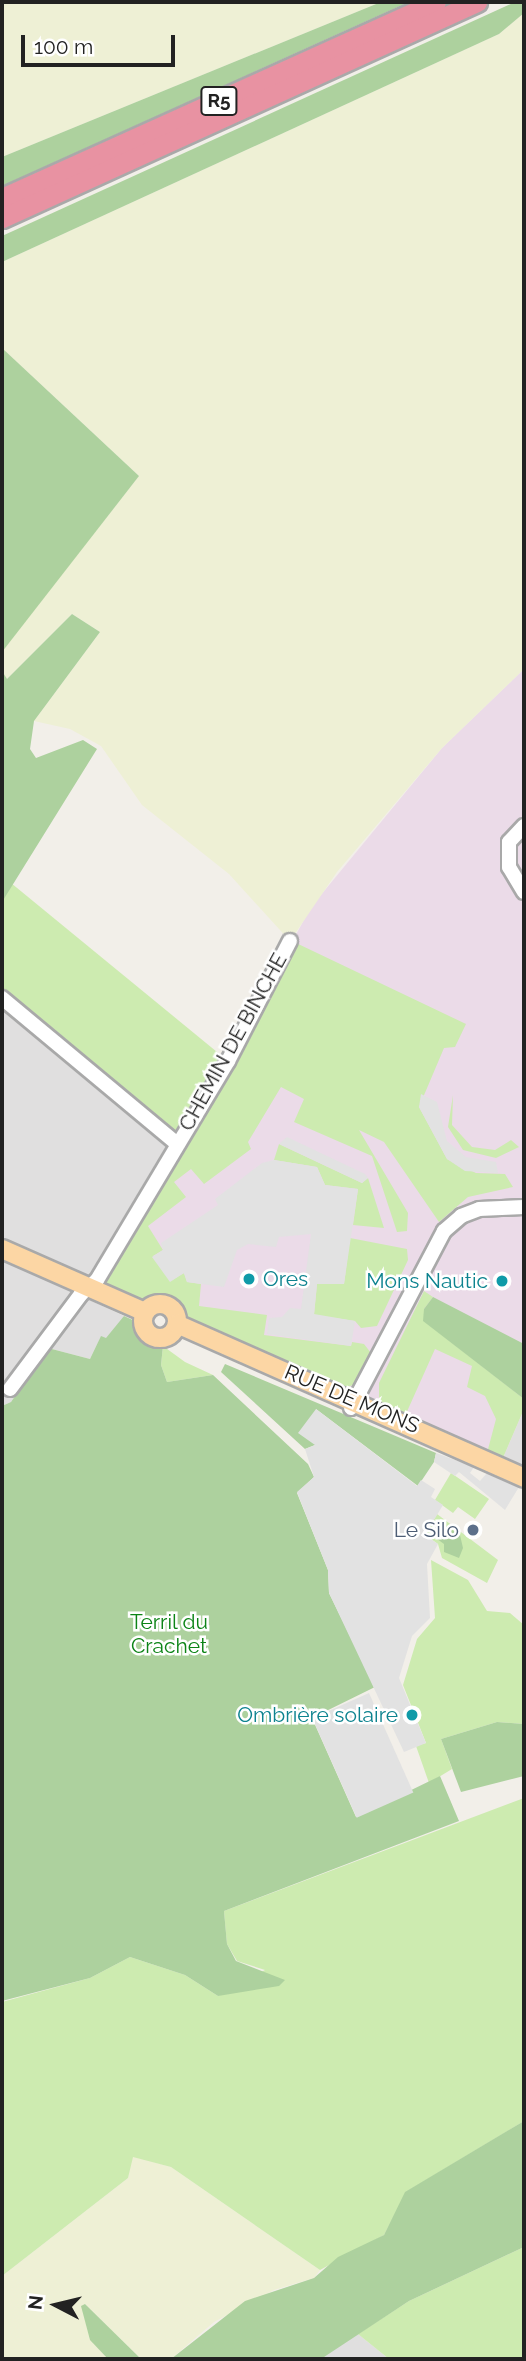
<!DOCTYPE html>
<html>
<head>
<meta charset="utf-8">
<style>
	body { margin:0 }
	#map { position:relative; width:526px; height:2361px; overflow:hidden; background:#f2efe9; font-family:Raleway,sans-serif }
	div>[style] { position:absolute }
	.residential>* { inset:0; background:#e0dfdf }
	.industrial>* { inset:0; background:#ebdbe8 }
	.farmland>* { inset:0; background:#eef0d5 }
	.grass>* { inset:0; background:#cdebb0 }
	.forest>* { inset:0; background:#add19e }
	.parking>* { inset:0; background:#e2e2e2; transform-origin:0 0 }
	.roads { filter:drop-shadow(2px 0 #a9a9a9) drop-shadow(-2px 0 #a9a9a9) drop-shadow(0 2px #a9a9a9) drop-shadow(0 -2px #a9a9a9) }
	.minor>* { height:14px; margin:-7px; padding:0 7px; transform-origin:7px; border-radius:7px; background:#fff }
	.major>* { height:18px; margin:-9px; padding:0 9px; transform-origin:9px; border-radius:9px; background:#fcd6a4 }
	.major>.ring { margin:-9px; padding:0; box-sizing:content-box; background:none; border:18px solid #fcd6a4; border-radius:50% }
	.highway>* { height:19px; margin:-9.5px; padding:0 9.5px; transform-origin:9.5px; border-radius:9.5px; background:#e892a2 }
	.dots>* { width:19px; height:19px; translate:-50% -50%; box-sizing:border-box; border:4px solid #fff; border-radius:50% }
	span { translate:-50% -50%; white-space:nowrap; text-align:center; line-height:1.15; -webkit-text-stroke:5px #fff; paint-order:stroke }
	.shield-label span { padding:2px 5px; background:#fff; border:2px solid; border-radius:5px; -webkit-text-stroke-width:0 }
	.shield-label { font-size:19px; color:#222; font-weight:700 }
	.street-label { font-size:21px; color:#222 }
	.culture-label { font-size:21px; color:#0d838f }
	.left { translate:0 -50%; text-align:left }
	.right { translate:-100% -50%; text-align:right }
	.service-label { font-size:21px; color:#4e5e75 }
	.park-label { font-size:21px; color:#0c8416 }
	.frame { position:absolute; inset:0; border:4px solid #222; pointer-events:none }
	.north { position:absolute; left:21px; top:2270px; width:70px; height:70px; -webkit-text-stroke:5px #fff; paint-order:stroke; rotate:277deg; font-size:19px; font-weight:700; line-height:28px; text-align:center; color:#222 }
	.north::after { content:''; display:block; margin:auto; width:24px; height:32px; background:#222; clip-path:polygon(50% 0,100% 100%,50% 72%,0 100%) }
	.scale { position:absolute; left:21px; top:35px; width:154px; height:32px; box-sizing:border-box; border:4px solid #222; border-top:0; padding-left:9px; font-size:21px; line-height:24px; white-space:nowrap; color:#222; -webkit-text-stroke:5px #fff; paint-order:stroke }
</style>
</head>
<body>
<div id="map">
	<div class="residential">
		<div style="clip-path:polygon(2px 996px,176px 1143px,83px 1297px,124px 1316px,120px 1325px,106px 1339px,101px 1337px,90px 1359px,48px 1348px,11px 1402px,2px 1406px)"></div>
		<div style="clip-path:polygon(524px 1409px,524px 1469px,502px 1460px)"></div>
		<div style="clip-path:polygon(358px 2334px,389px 2359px,314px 2359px)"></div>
	</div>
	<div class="industrial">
		<div style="clip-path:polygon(524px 669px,524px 1409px,502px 1460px,186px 1319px,170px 1300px,105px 1286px,311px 907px,442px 748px)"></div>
	</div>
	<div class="farmland">
		<div style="clip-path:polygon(2px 2px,381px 2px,2px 157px)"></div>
		<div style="clip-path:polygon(524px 13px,524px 669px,442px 748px,337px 872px,290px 941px,229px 874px,142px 805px,101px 746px,70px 729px,34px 721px,100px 632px,72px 614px,6px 680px,2px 671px,2px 650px,139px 476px,2px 348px,2px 262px,499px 34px)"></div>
		<div style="clip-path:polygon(132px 2156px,171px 2167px,320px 2270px,314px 2278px,274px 2290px,214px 2322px,171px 2359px,141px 2359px,85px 2304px,90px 2339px,108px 2359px,2px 2359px,2px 2276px,128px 2178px)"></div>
	</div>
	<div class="grass">
		<div style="clip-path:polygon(11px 883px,228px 1061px,176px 1143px,2px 996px,2px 902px)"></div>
		<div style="clip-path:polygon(294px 942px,466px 1024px,455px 1047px,444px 1048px,419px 1107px,447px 1159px,476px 1173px,505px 1174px,513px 1187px,468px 1197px,439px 1222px,384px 1142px,359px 1130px,408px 1213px,407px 1231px,397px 1232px,372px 1156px,294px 1122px,304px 1099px,281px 1087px,248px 1142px,251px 1149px,204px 1184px,191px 1169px,174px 1182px,186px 1197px,148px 1226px,163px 1250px,153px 1256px,170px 1281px,184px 1273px,187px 1282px,201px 1284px,199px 1306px,267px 1315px,264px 1335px,351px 1346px,352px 1342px,364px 1344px,371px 1353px,368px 1362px,357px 1383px,344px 1389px,186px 1319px,170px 1300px,138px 1300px,103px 1283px)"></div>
		<div style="clip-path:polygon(453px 1095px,452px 1125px,472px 1147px,495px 1150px,511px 1140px,519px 1147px,496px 1158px,463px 1150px,448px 1127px)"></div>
		<div style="clip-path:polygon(279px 1144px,362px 1183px,368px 1178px,384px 1228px,353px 1225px,358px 1189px,325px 1185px,317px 1167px,274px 1160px)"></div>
		<div style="clip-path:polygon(350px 1238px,407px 1249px,408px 1260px,377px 1326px,361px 1328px,355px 1321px,314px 1315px,317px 1284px,344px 1284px)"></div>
		<div style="clip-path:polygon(424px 1291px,433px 1297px,424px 1309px,424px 1321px,524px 1399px,524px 1409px,502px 1460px,487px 1453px,496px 1419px,485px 1396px,467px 1387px,472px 1366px,435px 1349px,405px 1416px,384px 1407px,379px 1397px,379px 1383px)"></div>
		<div style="clip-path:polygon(163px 1346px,185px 1362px,213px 1375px,167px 1382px,161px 1365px)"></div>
		<div style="clip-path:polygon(451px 1473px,489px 1499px,475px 1519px,458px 1507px,453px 1513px,435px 1500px)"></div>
		<div style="clip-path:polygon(437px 1514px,498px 1560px,487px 1583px,442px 1558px,438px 1544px,425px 1535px)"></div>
		<div style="clip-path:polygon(431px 1560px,468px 1580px,487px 1611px,510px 1613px,524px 1625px,524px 1724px,497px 1722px,441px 1739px,452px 1769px,429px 1783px,416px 1746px,426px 1743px,403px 1685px,417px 1639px,435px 1618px)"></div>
		<div style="clip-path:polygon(524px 1798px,524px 2121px,406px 2192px,384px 2235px,320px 2270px,171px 2167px,133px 2157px,128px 2178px,2px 2276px,2px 2002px,90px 1978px,130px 1957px,185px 1975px,218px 1996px,265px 1970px,237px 1961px,227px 1944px,224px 1911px)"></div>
		<div style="clip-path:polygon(524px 2247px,524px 2359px,389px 2359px,358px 2334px,409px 2301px)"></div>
	</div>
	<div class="forest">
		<div style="clip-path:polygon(381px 2px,409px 2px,2px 186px,2px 157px)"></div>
		<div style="clip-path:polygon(515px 2px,524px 2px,524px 13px,499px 34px,2px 262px,2px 236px)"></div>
		<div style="clip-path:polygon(2px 348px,139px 476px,2px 652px)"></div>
		<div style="clip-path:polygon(72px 614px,100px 632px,34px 721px,30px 749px,36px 758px,83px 740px,97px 749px,2px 902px,2px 671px,7px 679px)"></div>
		<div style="clip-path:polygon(433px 1297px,524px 1344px,524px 1399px,423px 1321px,424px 1309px)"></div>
		<div style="clip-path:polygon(124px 1316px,137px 1322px,146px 1339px,163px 1346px,161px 1365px,167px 1382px,213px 1375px,308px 1464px,314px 1477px,297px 1493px,328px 1570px,329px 1593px,375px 1687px,312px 1718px,356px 1817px,440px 1776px,459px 1821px,224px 1911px,227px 1944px,236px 1961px,285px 1980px,279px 1986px,218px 1996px,185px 1975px,130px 1957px,90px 1978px,2px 2001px,2px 1406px,11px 1402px,48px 1348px,90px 1359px,101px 1336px,106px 1338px)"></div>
		<div style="clip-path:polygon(225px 1364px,436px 1453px,434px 1462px,418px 1486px,316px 1409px,315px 1445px,305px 1449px,221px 1372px)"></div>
		<div style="clip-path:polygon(439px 1522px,460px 1535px,463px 1548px,459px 1558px,444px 1552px,444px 1544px,433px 1536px,433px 1526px)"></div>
		<div style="clip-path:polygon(497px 1722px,524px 1724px,524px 1776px,461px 1792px,441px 1739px)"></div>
		<div style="clip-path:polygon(524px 2121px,524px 2247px,409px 2301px,321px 2359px,171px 2359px,245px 2301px,314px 2278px,338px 2257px,384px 2235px,405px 2192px)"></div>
		<div style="clip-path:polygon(85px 2304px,141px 2359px,108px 2359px,90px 2340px,81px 2306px)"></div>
	</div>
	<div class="parking">
		<div style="clip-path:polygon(421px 1094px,437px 1102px,447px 1141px,466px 1157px,496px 1162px,498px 1173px,465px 1171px,447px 1159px,419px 1107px)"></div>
		<div style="clip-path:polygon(287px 1137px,365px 1174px,368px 1178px,362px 1183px,279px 1144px)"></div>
		<div style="clip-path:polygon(274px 1160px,317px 1167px,325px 1185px,358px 1189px,344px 1284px,317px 1284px,314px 1314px,355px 1321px,351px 1346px,267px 1334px,269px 1318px,282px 1317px,290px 1308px,301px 1309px,311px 1234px,279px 1237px,276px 1247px,248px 1244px,237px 1250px,224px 1287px,187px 1282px,184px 1273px,170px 1282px,152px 1257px,163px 1250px,161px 1243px,218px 1205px,215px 1199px,262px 1163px)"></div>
		<div style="clip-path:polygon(316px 1409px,417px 1486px,421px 1480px,435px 1489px,431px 1497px,443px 1505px,425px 1535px,438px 1544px,427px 1564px,430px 1618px,412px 1636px,399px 1678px,426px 1743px,404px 1752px,329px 1593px,328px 1570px,297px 1492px,314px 1477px,305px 1449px,315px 1445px,298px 1433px)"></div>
		<div style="clip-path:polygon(436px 1453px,474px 1467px,470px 1473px,480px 1481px,487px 1473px,519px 1487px,505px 1510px,459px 1472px,455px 1476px,434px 1462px)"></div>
		<div style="left:369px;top:1693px;width:109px;height:62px;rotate:66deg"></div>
	</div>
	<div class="roads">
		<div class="minor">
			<div style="left:524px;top:826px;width:22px;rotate:133deg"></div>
			<div style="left:509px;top:842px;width:25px;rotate:90deg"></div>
			<div style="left:509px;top:867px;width:29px;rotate:59deg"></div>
			<div style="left:2px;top:998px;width:226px;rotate:39.8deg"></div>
			<div style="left:10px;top:1389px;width:119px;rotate:-53.2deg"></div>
			<div style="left:81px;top:1294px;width:21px;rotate:-41deg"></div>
			<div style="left:97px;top:1280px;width:255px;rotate:-59.1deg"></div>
			<div style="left:228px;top:1061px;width:135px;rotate:-62.7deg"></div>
			<div style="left:351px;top:1408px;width:200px;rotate:-62.3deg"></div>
			<div style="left:444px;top:1231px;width:23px;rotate:-41deg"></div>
			<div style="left:461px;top:1216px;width:19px;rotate:-21deg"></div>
			<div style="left:479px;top:1209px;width:45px;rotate:-2.5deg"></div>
		</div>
		<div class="major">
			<div style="left:2px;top:1249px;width:156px;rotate:23.8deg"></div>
			<div class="ring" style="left:143px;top:1304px;width:16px;height:16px"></div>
			<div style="left:177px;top:1324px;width:380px;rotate:23.9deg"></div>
		</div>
		<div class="highway">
			<div style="left:2px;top:198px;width:476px;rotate:-24.3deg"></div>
			<div style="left:2px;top:218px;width:522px;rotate:-24.45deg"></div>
		</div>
	</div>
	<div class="dots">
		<div style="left:249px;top:1279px;background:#0f9aa8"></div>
		<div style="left:502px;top:1281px;background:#0f9aa8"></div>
		<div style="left:473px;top:1530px;background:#5c6f8a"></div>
		<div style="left:412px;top:1715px;background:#0f9aa8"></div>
	</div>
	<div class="shield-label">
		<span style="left:219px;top:101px">R5</span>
	</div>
	<div class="street-label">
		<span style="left:233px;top:1042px;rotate:-61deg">CHEMIN DE BINCHE</span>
		<span style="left:352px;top:1399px;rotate:23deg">RUE DE MONS</span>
	</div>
	<div class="culture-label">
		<span class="left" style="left:263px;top:1279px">Ores</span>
		<span class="right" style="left:488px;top:1281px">Mons Nautic</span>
		<span class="right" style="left:398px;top:1715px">Ombrière solaire</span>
	</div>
	<div class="service-label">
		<span class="right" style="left:459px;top:1530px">Le Silo</span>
	</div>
	<div class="park-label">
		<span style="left:169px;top:1634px">Terril du<br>Crachet</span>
	</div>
	<div class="frame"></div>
	<div class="north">N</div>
	<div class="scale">100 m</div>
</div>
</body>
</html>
